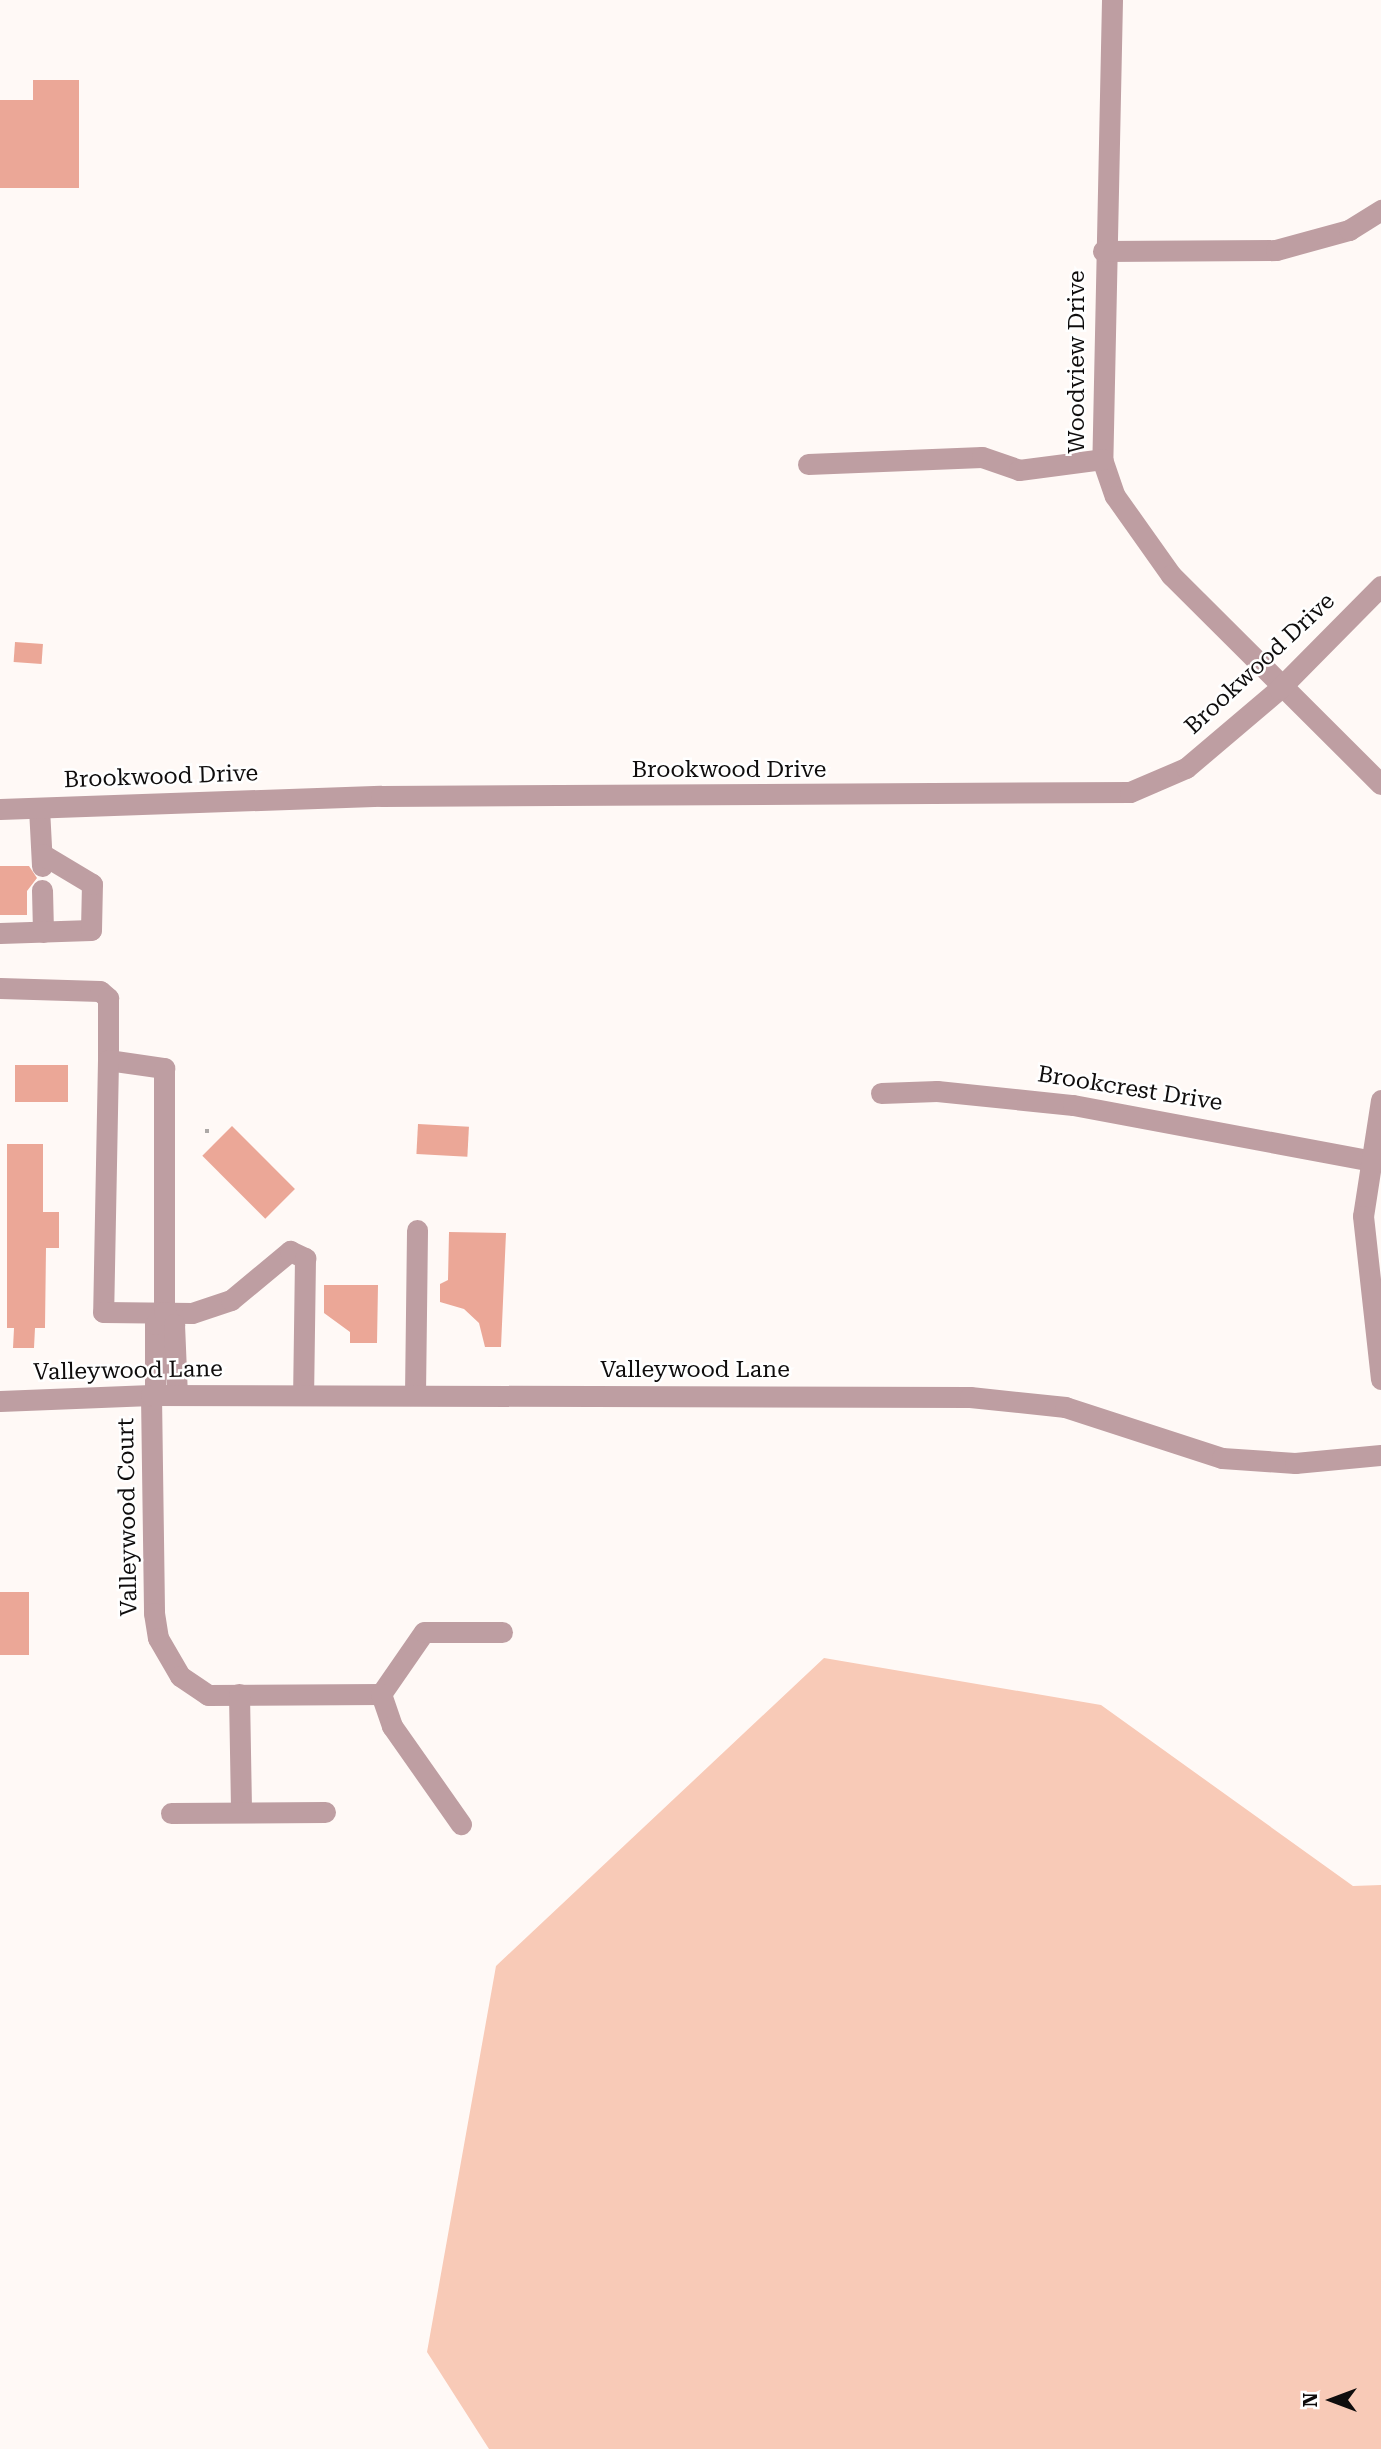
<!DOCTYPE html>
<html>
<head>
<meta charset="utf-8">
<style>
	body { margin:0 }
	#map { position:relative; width:1381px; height:2449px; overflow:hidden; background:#fff9f6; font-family:"Roboto Serif",serif }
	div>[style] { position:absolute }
	.green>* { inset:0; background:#f8cab7 }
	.building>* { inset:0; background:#eba797; transform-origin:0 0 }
	.path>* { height:3.5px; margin-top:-1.75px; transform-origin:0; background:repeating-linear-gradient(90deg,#ada9a7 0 7px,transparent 0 10.5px) }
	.minor>* { height:21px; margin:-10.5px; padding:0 10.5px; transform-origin:10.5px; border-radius:10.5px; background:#be9ea2 }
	span { translate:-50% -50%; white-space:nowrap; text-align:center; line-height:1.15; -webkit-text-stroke:5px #fff; paint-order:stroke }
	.street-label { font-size:23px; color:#0f0d0d }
	.north { position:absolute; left:1297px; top:2365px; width:70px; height:70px; -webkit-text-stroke:5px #fff; paint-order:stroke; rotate:270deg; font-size:19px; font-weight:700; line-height:28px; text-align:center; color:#0f0d0d }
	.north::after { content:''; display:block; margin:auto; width:24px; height:32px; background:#0f0d0d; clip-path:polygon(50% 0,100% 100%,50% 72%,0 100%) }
</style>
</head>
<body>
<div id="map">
	<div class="green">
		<div style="clip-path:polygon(824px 1658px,1101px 1705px,1353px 1886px,1381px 1885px,1381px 2449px,489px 2449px,427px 2352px,496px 1966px)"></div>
	</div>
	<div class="building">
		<div style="clip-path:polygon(33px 80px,79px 80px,79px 188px,0 188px,0 100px,33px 100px)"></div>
		<div style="left:15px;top:642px;width:28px;height:20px;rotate:4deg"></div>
		<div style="clip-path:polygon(0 866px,29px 866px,37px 878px,27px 891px,27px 915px,0 915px)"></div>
		<div style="left:15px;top:1065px;width:53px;height:37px"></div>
		<div style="left:418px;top:1124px;width:51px;height:30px;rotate:3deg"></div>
		<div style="left:232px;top:1126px;width:89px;height:42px;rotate:45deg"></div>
		<div style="clip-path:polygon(7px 1144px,43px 1144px,43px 1212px,59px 1212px,59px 1248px,46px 1248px,45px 1328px,35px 1328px,34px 1348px,13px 1348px,14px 1328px,7px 1328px)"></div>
		<div style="clip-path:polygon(449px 1232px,506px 1233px,501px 1347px,485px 1347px,479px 1323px,464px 1309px,440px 1302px,440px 1284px,448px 1280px)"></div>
		<div style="clip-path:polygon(324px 1285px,378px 1285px,377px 1343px,350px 1343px,350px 1332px,324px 1313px)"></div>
		<div style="left:0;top:1592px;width:29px;height:63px"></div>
	</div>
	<div class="path">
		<div style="left:205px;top:1131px;width:4px"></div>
	</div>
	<div class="minor">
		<div style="left:1112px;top:0;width:459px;rotate:91.2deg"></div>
		<div style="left:1102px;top:459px;width:39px;rotate:71deg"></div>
		<div style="left:1115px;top:496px;width:97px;rotate:54.7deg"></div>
		<div style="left:1171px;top:575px;width:296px;rotate:44.9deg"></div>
		<div style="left:1103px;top:251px;width:173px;rotate:-0.3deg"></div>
		<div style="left:1276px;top:250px;width:76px;rotate:-15.3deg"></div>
		<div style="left:1349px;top:230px;width:38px;rotate:-32deg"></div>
		<div style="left:808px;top:464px;width:174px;rotate:-2.3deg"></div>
		<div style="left:982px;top:457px;width:39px;rotate:19deg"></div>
		<div style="left:1019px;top:470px;width:84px;rotate:-7.5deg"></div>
		<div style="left:39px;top:808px;width:58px;rotate:87deg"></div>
		<div style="left:0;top:809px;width:381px;rotate:-2deg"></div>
		<div style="left:381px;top:796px;width:749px;rotate:-0.31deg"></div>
		<div style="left:1130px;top:792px;width:61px;rotate:-23.2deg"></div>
		<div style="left:1186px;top:768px;width:122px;rotate:-40.3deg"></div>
		<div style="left:1279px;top:689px;width:145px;rotate:-45.3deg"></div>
		<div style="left:42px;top:890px;width:42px;rotate:88.6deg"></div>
		<div style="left:0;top:933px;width:91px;rotate:-1.9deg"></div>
		<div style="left:91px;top:930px;width:46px;rotate:-88.8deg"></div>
		<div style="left:92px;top:884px;width:58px;rotate:-149deg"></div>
		<div style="left:0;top:988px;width:100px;rotate:1.7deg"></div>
		<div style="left:100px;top:991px;width:11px;rotate:41deg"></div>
		<div style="left:108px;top:998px;width:62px;rotate:90deg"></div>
		<div style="left:108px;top:1060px;width:57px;rotate:8.1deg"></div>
		<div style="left:164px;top:1068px;width:244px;rotate:90deg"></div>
		<div style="left:108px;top:1060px;width:252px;rotate:91.1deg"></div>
		<div style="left:103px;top:1312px;width:89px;rotate:0.6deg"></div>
		<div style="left:192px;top:1313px;width:41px;rotate:-18.4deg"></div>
		<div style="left:231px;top:1300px;width:77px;rotate:-39.7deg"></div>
		<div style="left:290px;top:1251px;width:17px;rotate:25deg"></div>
		<div style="left:305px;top:1258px;width:137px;rotate:90.8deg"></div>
		<div style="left:881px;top:1093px;width:56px;rotate:-2deg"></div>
		<div style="left:937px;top:1091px;width:137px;rotate:5.9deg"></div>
		<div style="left:1073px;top:1105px;width:300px;rotate:10.6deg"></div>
		<div style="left:1381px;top:1100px;width:117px;rotate:98.8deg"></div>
		<div style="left:1363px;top:1216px;width:164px;rotate:83.7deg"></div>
		<div style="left:151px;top:1395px;width:218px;rotate:89.2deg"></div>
		<div style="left:154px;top:1613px;width:25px;rotate:81deg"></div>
		<div style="left:158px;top:1638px;width:44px;rotate:59.9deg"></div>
		<div style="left:180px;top:1676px;width:34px;rotate:34deg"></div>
		<div style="left:208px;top:1695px;width:173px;rotate:-0.3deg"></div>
		<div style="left:155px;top:1395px;width:71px;rotate:-90deg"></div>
		<div style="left:155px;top:1324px;width:15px;rotate:-53deg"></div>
		<div style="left:164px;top:1312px;width:16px;rotate:50deg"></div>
		<div style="left:174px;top:1324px;width:71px;rotate:87.6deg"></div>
		<div style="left:415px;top:1395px;width:165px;rotate:-89.3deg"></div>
		<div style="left:0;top:1401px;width:151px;rotate:-2.3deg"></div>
		<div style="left:151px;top:1395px;width:819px;rotate:0.14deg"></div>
		<div style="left:970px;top:1397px;width:96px;rotate:6deg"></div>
		<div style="left:1065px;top:1407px;width:165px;rotate:18deg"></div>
		<div style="left:1222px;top:1458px;width:73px;rotate:3.9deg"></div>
		<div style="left:1295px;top:1463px;width:86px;rotate:-5.3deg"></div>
		<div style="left:239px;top:1694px;width:118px;rotate:89deg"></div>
		<div style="left:381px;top:1694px;width:75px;rotate:-55.3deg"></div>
		<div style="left:424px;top:1632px;width:78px"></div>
		<div style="left:381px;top:1694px;width:34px;rotate:71deg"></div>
		<div style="left:392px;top:1726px;width:120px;rotate:54.9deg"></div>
		<div style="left:171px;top:1813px;width:154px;rotate:-0.4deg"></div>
	</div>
	<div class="street-label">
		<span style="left:1077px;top:362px;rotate:-90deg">Woodview Drive</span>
		<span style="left:1260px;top:664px;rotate:-43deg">Brookwood Drive</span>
		<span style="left:729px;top:770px">Brookwood Drive</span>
		<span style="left:161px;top:777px;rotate:-2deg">Brookwood Drive</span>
		<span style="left:1130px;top:1089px;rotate:9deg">Brookcrest Drive</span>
		<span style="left:695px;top:1370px">Valleywood Lane</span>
		<span style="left:128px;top:1371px;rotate:-1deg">Valleywood Lane</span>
		<span style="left:128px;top:1517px;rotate:-91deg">Valleywood Court</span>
	</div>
	<div class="north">N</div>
</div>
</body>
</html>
